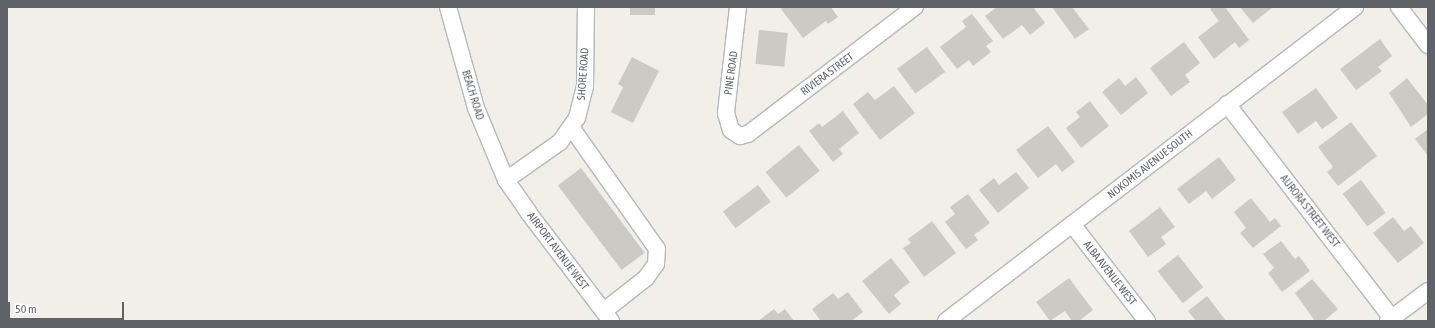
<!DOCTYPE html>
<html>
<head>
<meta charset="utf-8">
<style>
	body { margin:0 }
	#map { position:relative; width:1435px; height:328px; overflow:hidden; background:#f1efe8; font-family:"Asap Condensed",sans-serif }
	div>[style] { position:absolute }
	.building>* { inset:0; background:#cccac5; transform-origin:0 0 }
	.roads { filter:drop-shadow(1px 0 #b5b8bc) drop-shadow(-1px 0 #b5b8bc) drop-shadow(0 1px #b5b8bc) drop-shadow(0 -1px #b5b8bc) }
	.minor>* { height:16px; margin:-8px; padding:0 8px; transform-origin:8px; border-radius:8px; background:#fff }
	span { translate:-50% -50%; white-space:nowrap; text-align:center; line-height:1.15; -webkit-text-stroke:3px #fff; paint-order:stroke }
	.street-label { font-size:11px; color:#5f6368 }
	.frame { position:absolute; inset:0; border:8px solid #5f6368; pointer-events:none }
	.scale { position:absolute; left:8px; top:302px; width:116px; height:18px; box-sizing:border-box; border:2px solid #5f6368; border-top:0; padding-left:5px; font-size:12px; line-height:14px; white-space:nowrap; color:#5f6368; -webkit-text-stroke:3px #fff; paint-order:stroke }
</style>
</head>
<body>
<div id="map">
	<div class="building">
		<div style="left:630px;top:7px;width:25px;height:8px"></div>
		<div style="clip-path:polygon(784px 7px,831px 7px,838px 17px,828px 24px,826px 21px,803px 38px,781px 9px)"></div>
		<div style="clip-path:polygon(997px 7px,1033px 7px,1045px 23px,1030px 35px,1022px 25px,1003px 39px,985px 16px)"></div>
		<div style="clip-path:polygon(1052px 7px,1072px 7px,1089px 29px,1075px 39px)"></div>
		<div style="clip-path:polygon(1212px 7px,1225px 7px,1249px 40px,1239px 48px,1235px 42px,1214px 59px,1198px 37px,1219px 21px,1210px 9px)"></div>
		<div style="clip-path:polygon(1240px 7px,1273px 7px,1253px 23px)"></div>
		<div style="clip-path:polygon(972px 14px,993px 41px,986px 46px,991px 52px,973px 66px,969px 60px,957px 69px,940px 47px,966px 27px,962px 21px)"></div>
		<div style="left:759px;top:30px;width:29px;height:34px;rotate:6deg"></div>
		<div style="clip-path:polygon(1380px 39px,1392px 56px,1378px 67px,1382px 71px,1356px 90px,1340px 69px)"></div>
		<div style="clip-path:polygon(1184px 42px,1200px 63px,1185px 75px,1190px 82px,1171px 96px,1150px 68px)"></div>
		<div style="left:927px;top:47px;width:31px;height:37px;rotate:54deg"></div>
		<div style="clip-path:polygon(632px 57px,659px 71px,633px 123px,611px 112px,623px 87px,618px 84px)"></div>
		<div style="clip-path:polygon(1136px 77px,1148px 93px,1121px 115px,1102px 92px,1119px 78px,1125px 86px)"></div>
		<div style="clip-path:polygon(1407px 78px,1428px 105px,1428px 114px,1411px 127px,1389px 93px)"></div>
		<div style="clip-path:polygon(894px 86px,915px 113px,880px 140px,853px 104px,868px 92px,875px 100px)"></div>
		<div style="clip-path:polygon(1316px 88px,1338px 118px,1322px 129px,1316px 121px,1298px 134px,1282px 112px)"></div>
		<div style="clip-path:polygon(1090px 101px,1109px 126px,1081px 148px,1066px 128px,1080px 117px,1076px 112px)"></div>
		<div style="clip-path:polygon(843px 111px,859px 133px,839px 149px,843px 154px,833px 162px,809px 131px,819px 123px,822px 127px)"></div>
		<div style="clip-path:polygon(1351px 122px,1377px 156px,1338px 186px,1327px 172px,1333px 167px,1318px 147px)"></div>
		<div style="clip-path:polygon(1048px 126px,1075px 162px,1062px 172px,1056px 164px,1038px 178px,1016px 150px)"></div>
		<div style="clip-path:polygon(1428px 129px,1428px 156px,1415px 139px)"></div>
		<div style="left:799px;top:145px;width:33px;height:43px;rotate:51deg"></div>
		<div style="clip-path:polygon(1219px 157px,1236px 180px,1212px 199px,1206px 191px,1189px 204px,1177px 189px)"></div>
		<div style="left:581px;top:168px;width:106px;height:29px;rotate:53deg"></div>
		<div style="clip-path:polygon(1016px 172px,1029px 188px,998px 213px,979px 190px,994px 178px,999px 185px)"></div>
		<div style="left:1361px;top:180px;width:41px;height:23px;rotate:53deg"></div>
		<div style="left:758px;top:185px;width:21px;height:44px;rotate:53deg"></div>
		<div style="clip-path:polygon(968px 194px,990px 223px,974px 235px,978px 240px,966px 249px,945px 222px,955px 214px,950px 207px)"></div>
		<div style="clip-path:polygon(1251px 198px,1270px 222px,1275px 218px,1281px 226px,1253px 248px,1240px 233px,1246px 228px,1234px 212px)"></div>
		<div style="clip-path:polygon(1160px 207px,1175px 227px,1161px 237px,1166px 244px,1148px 257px,1129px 231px)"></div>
		<div style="clip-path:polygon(1393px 217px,1404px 231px,1411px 226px,1424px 243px,1398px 263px,1373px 233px)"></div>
		<div style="clip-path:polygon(932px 221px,956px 253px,924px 277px,903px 248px,911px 243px,908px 239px)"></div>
		<div style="clip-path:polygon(1281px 241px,1295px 259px,1299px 256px,1310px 271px,1282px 292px,1268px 273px,1274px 268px,1263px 254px)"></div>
		<div style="left:1178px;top:255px;width:41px;height:26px;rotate:52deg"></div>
		<div style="clip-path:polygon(891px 258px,910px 282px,894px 295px,901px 304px,889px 314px,862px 281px)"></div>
		<div style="clip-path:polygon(1069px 278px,1093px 310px,1079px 321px,1072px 321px,1065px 311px,1050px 321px,1036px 302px)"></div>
		<div style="clip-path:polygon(1312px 279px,1338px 309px,1324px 321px,1315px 321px,1295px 293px)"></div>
		<div style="clip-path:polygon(848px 292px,863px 312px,851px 321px,821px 321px,812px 309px,833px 293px,838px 299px)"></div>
		<div style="clip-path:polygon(1207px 296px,1226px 321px,1196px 321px,1188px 311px)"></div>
		<div style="clip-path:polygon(774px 309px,778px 314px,785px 309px,794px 321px,758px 321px)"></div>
	</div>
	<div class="roads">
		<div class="minor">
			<div style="left:448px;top:7px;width:105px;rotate:74.5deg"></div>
			<div style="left:476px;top:108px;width:78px;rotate:67.4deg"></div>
			<div style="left:506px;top:180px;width:39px;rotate:55deg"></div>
			<div style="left:528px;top:212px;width:137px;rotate:52.7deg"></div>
			<div style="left:738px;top:7px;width:107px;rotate:96.5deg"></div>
			<div style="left:726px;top:113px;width:18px;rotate:74deg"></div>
			<div style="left:731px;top:130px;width:11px;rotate:34deg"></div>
			<div style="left:740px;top:136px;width:8px;rotate:-14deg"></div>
			<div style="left:748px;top:134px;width:210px;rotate:-37.3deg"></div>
			<div style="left:1399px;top:7px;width:48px;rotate:52.7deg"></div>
			<div style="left:1227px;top:104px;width:274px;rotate:52.4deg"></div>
			<div style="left:571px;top:127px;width:149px;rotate:54.8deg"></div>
			<div style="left:657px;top:249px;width:15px;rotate:94deg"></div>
			<div style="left:656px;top:264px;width:17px;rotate:126deg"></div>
			<div style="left:646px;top:278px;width:53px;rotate:141.8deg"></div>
			<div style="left:506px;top:180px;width:66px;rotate:-35.1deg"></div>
			<div style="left:560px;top:142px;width:29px;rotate:-55deg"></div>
			<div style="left:577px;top:118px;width:32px;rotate:-76deg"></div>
			<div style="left:585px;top:87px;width:80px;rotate:-89.3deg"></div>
			<div style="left:1072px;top:224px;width:123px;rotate:52.3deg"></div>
			<div style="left:946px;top:321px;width:516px;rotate:-37.51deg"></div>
			<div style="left:1388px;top:321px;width:50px;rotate:-36.9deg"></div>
		</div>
	</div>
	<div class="street-label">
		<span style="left:731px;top:73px;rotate:-82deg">PINE ROAD</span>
		<span style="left:583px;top:74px;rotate:-86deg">SHORE ROAD</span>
		<span style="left:827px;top:74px;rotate:-37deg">RIVIERA STREET</span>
		<span style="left:473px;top:95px;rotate:73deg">BEACH ROAD</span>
		<span style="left:1150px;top:164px;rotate:-38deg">NOKOMIS AVENUE SOUTH</span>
		<span style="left:1310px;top:211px;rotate:52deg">AURORA STREET WEST</span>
		<span style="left:558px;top:251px;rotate:53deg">AIRPORT AVENUE WEST</span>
		<span style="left:1110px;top:273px;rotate:52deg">ALBA AVENUE WEST</span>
	</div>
	<div class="frame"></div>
	<div class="scale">50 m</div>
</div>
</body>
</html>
